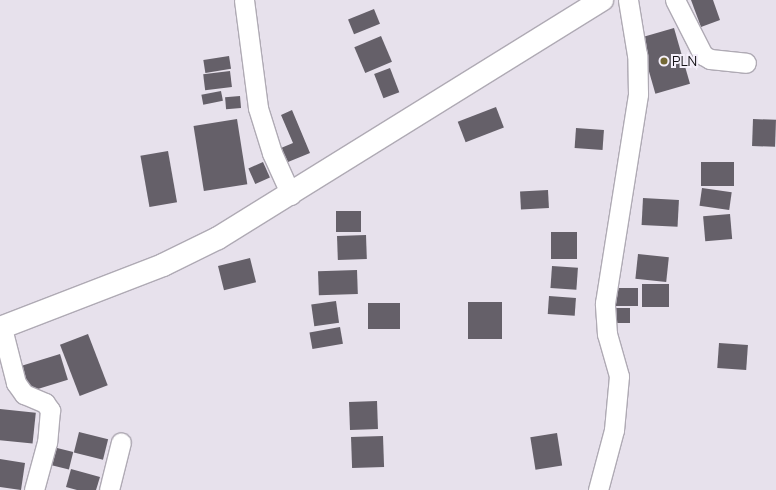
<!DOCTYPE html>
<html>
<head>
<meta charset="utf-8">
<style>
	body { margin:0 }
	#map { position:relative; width:776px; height:490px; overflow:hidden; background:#e7e1ec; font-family:Manrope,sans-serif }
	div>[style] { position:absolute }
	.building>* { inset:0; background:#656069; transform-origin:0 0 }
	.roads { filter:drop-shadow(1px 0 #afaab4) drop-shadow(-1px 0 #afaab4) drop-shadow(0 1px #afaab4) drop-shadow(0 -1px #afaab4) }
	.minor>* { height:19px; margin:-9.5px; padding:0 9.5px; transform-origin:9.5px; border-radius:9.5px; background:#fff }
	.highway>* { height:22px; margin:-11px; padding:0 11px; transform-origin:11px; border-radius:11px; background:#fff }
	.dots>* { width:11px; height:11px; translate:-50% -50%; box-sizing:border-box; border:2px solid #f4effa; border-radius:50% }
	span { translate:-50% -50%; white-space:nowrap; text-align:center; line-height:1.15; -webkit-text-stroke:4px #f4effa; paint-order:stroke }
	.poi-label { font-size:14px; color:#171519 }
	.left { translate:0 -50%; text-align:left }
</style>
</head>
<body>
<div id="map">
	<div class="building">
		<div style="clip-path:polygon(691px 0,713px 0,720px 20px,701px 27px)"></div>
		<div style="left:374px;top:9px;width:16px;height:28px;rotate:68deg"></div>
		<div style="left:674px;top:28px;width:58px;height:36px;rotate:74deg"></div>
		<div style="left:381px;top:36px;width:28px;height:29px;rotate:67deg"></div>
		<div style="left:229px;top:56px;width:13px;height:26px;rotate:81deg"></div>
		<div style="left:390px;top:68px;width:26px;height:17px;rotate:69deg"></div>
		<div style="left:230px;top:71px;width:16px;height:27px;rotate:83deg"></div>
		<div style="left:221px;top:91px;width:10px;height:20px;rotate:79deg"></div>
		<div style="left:240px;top:96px;width:12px;height:15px;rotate:85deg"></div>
		<div style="left:496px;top:107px;width:22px;height:41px;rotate:69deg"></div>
		<div style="clip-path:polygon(292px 110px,310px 153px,288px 162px,281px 148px,293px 143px,281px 115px)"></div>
		<div style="left:237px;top:119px;width:66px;height:44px;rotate:81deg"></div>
		<div style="left:753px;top:119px;width:23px;height:27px;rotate:2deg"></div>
		<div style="left:576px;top:128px;width:28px;height:20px;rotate:4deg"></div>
		<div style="left:168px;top:151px;width:52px;height:28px;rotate:80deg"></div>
		<div style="left:263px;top:162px;width:17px;height:16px;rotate:66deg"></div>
		<div style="left:701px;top:162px;width:33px;height:24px"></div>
		<div style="left:702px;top:188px;width:30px;height:18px;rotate:8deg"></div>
		<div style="left:548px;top:190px;width:18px;height:28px;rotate:87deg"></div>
		<div style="left:643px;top:198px;width:36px;height:27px;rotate:3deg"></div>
		<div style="left:336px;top:211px;width:25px;height:21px"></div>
		<div style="left:730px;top:214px;width:25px;height:27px;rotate:85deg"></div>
		<div style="left:551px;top:232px;width:26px;height:27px"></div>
		<div style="left:366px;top:235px;width:24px;height:29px;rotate:88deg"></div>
		<div style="left:638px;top:254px;width:31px;height:25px;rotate:6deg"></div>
		<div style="left:250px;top:258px;width:25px;height:33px;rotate:76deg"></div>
		<div style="left:552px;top:266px;width:26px;height:22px;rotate:4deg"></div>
		<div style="left:357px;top:270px;width:24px;height:39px;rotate:88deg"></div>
		<div style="left:669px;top:284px;width:23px;height:27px;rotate:90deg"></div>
		<div style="left:638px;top:288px;width:18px;height:29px;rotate:90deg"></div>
		<div style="left:549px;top:296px;width:27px;height:18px;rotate:4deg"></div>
		<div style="left:336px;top:301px;width:22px;height:25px;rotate:82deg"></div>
		<div style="left:468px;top:302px;width:34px;height:37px"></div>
		<div style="left:368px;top:303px;width:32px;height:26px"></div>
		<div style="left:615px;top:308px;width:15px;height:15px"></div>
		<div style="left:340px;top:327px;width:17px;height:31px;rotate:80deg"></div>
		<div style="left:88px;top:334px;width:55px;height:30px;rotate:69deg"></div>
		<div style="left:719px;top:343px;width:29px;height:25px;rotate:4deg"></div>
		<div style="left:60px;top:354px;width:27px;height:40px;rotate:73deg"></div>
		<div style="left:377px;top:401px;width:28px;height:28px;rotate:88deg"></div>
		<div style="left:0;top:409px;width:36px;height:31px;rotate:6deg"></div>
		<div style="left:79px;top:432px;width:30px;height:21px;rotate:14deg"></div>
		<div style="left:557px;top:433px;width:33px;height:27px;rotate:81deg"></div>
		<div style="left:383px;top:436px;width:31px;height:32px;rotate:88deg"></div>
		<div style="left:49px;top:446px;width:25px;height:18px;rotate:14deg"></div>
		<div style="clip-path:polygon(0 459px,25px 463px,21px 490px,0 487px)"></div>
		<div style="clip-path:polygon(71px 469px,100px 477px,96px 490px,77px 490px,66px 487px)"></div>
	</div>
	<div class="roads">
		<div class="minor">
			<div style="left:244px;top:0;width:109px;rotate:82.6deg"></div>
			<div style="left:258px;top:108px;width:47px;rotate:72.7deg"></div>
			<div style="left:272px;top:153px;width:46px;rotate:65.7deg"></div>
			<div style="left:675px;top:0;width:62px;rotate:63deg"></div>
			<div style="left:703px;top:55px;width:8px;rotate:30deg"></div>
			<div style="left:710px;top:59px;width:36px;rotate:6deg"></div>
			<div style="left:2px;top:328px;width:57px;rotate:75.7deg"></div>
			<div style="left:16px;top:383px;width:14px;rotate:54deg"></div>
			<div style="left:24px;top:394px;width:23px;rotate:23deg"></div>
			<div style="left:45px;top:403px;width:9px;rotate:54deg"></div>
			<div style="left:50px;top:410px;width:32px;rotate:95deg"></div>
			<div style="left:47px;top:442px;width:50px;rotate:105.2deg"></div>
			<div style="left:109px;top:490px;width:49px;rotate:-76deg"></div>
			<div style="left:598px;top:490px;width:62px;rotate:-75.1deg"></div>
			<div style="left:614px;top:430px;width:54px;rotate:-84.7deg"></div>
			<div style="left:619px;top:376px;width:44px;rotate:-105.9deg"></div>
			<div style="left:607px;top:334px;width:31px;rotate:-94deg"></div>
			<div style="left:605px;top:303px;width:212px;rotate:-81deg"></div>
			<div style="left:638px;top:94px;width:39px;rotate:-91deg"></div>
			<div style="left:637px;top:55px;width:56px;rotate:-99.3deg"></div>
		</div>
		<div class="highway">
			<div style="left:0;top:328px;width:175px;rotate:-21.1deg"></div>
			<div style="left:163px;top:265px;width:61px;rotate:-26.1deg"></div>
			<div style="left:218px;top:238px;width:452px;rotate:-31.8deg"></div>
		</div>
	</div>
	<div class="dots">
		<div style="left:664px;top:61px;background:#736835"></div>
	</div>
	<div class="poi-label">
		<span class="left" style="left:672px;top:61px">PLN</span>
	</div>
</div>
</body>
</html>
